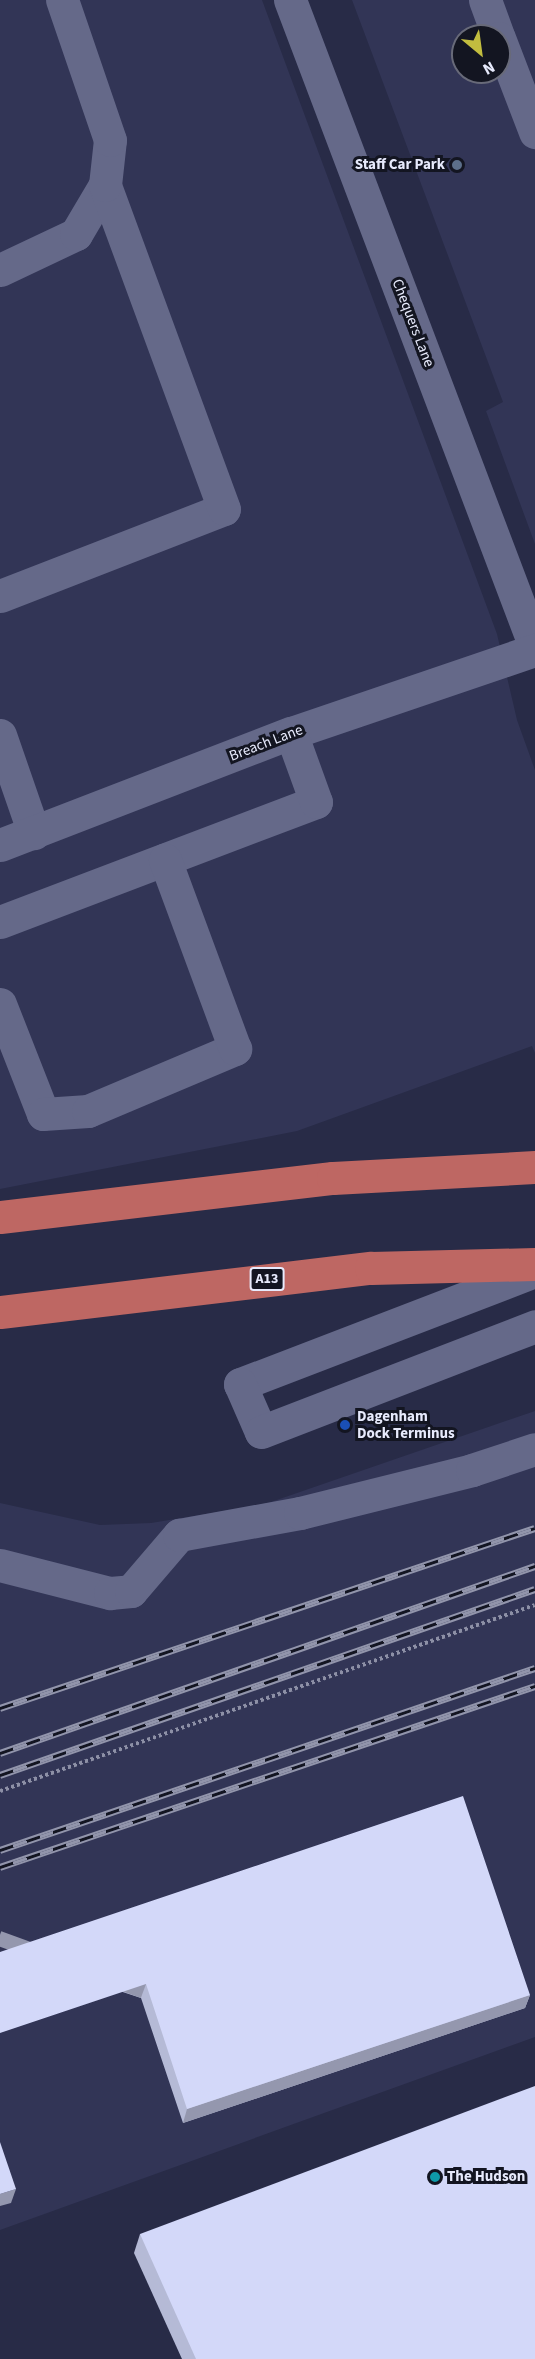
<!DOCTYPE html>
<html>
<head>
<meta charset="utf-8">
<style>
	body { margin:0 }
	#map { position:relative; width:535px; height:2359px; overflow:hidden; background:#282b47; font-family:"Source Sans 3",sans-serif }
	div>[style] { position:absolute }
	.built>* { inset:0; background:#323556 }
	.path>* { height:4px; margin-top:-2px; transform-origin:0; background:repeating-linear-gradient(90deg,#8d90a6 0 3px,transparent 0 6px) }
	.minor>* { height:33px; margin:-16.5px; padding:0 16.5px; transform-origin:16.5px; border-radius:16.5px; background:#656989 }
	.highway>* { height:33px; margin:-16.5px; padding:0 16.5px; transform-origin:16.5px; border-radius:16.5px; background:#be6763 }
	.rail>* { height:7px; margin-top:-3.5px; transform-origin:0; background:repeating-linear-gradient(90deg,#131521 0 14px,#9295ab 0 28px); box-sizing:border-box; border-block:2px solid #9295ab }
	.wall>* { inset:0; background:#b5bad6 }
	.shaded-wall>* { inset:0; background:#9497ae; transform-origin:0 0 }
	.building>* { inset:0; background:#d3d8f9 }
	.dots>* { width:16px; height:16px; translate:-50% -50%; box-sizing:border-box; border:3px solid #131521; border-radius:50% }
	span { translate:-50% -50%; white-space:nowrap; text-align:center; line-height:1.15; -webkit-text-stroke:6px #131521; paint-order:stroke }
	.shield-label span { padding:2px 4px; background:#131521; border:2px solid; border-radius:4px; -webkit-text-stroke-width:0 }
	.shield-label { font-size:14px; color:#e7eafc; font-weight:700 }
	.poi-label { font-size:15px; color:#e7eafc; font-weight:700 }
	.right { translate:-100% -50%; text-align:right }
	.left { translate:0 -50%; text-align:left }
	.street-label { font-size:15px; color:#e7eafc }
	.north { position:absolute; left:451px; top:24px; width:60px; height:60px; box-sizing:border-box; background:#131521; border:2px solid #686a79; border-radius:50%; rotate:151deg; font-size:16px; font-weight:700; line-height:24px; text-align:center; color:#e7eafc }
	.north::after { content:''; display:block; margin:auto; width:21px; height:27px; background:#c2bd3f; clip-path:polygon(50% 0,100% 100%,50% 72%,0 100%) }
</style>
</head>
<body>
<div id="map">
	<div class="built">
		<div style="clip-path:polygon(0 0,262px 0,497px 634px,517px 720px,535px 770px,535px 1053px,532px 1046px,297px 1131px,0 1189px)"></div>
		<div style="clip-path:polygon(evenodd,352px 0,535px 0,535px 544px,486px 411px,503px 402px,352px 0,463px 36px,499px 36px,499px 72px,463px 72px,463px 36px)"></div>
		<div style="clip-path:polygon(535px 1411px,535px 2037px,0 2230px,0 1503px,100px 1525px,151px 1523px,236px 1509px,268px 1503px)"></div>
	</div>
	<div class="path">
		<div style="left:0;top:1791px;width:566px;rotate:-19.17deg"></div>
	</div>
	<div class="minor">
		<div style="left:290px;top:0;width:692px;rotate:69.26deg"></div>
		<div style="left:485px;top:0;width:38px;rotate:70deg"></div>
		<div style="left:499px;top:38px;width:101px;rotate:69deg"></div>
		<div style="left:0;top:270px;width:84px;rotate:-25.3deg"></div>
		<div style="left:76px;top:234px;width:57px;rotate:-59.4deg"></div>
		<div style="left:0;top:596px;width:240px;rotate:-21.2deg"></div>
		<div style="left:224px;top:509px;width:345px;rotate:-110.2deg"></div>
		<div style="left:105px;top:185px;width:45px;rotate:-83.7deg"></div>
		<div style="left:110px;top:140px;width:148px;rotate:-108.9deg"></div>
		<div style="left:0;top:735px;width:104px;rotate:70.9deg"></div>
		<div style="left:0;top:845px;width:312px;rotate:-21.1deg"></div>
		<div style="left:291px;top:733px;width:258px;rotate:-18.8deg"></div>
		<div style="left:0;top:922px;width:338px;rotate:-20.8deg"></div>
		<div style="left:316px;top:802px;width:73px;rotate:-109.9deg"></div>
		<div style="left:0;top:1004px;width:118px;rotate:68.6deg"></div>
		<div style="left:43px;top:1114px;width:45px;rotate:-3.8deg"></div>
		<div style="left:88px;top:1111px;width:160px;rotate:-22.9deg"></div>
		<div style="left:235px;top:1049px;width:202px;rotate:-110.3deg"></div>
		<div style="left:535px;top:1271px;width:316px;rotate:159deg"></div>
		<div style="left:240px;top:1384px;width:52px;rotate:66.4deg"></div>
		<div style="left:261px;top:1432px;width:294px;rotate:-21.1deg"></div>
		<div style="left:0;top:1565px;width:114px;rotate:14.3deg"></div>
		<div style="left:110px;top:1593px;width:21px;rotate:-5deg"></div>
		<div style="left:131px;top:1591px;width:74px;rotate:-49.4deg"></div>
		<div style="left:179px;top:1535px;width:123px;rotate:-10.3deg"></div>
		<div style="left:300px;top:1513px;width:177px;rotate:-14deg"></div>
		<div style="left:472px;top:1470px;width:66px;rotate:-18.4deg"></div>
	</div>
	<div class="highway">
		<div style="left:0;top:1217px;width:335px;rotate:-6.7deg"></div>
		<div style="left:333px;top:1178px;width:202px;rotate:-3.1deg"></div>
		<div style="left:0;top:1312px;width:374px;rotate:-6.8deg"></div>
		<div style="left:371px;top:1268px;width:164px;rotate:-1.4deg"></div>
	</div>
	<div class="rail">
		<div style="left:0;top:1708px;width:564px;rotate:-18.6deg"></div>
		<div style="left:0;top:1753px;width:567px;rotate:-19.27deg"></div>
		<div style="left:0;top:1775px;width:566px;rotate:-19.17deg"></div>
		<div style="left:0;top:1850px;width:565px;rotate:-18.79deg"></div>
		<div style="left:0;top:1867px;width:565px;rotate:-18.69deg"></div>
	</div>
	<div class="wall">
		<div style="clip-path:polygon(0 1952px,530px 1995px,525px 2008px,183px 2123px,141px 1998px)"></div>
		<div style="clip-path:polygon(140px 2234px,535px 2359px,182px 2359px,134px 2253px)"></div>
	</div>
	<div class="shaded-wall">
		<div style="left:146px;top:1984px;width:15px;height:154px;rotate:110deg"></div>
		<div style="clip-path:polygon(530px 1995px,525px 2008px,183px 2123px,187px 2109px)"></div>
		<div style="clip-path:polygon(16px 2189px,11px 2203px,0 2206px,0 2194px)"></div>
	</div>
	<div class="building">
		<div style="clip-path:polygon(463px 1796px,530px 1995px,187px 2109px,146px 1984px,0 2033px,0 1952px)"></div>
		<div style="clip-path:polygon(535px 2086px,535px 2359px,196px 2359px,140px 2234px)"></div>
		<div style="clip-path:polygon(0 2142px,16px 2189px,0 2194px)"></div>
	</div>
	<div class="dots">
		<div style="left:457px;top:165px;background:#5c6f8a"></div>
		<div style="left:345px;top:1425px;background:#1a4fb4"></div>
		<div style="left:435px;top:2177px;background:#0f9aa8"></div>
	</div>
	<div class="shield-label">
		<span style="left:267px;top:1279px">A13</span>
	</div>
	<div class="poi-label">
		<span class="right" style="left:445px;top:165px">Staff Car Park</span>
		<span class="left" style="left:357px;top:1425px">Dagenham<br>Dock Terminus</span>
		<span class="left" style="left:447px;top:2177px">The Hudson</span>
	</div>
	<div class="street-label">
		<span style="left:413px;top:323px;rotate:69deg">Chequers Lane</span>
		<span style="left:266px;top:743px;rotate:-21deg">Breach Lane</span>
	</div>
	<div class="north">N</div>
</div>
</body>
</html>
